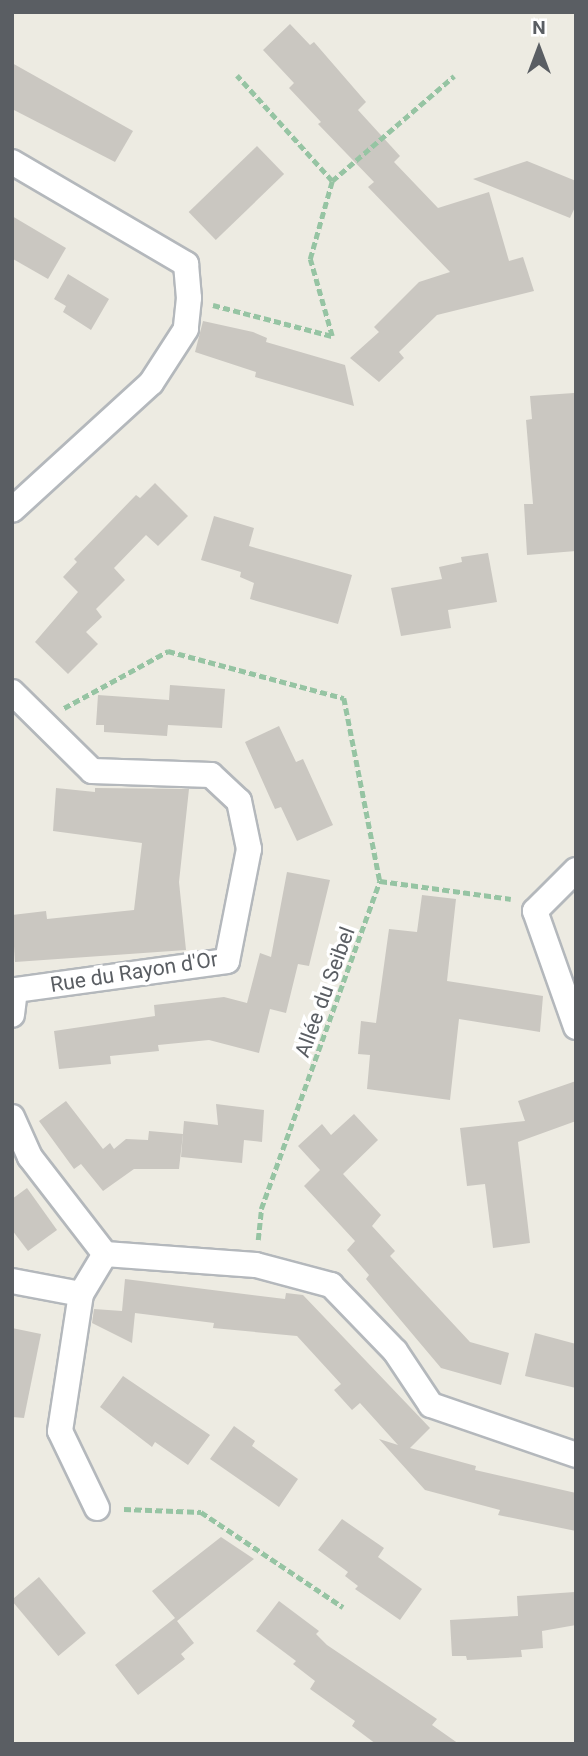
<!DOCTYPE html>
<html>
<head>
<meta charset="utf-8">
<style>
	body { margin:0 }
	#map { position:relative; width:588px; height:1756px; overflow:hidden; background:#edebe2; font-family:Roboto,sans-serif }
	div>[style] { position:absolute }
	.building>* { inset:0; background:#cac7c1; transform-origin:0 0 }
	.path>* { height:4.5px; margin-top:-2.25px; transform-origin:0; background:repeating-linear-gradient(90deg,#96c4a3 0 7px,transparent 0 10.5px) }
	.roads { filter:drop-shadow(2px 0 #b4b8bc) drop-shadow(-2px 0 #b4b8bc) drop-shadow(0 2px #b4b8bc) drop-shadow(0 -2px #b4b8bc) }
	.street>* { height:24px; margin:-12px; padding:0 12px; transform-origin:12px; border-radius:12px; background:#fff }
	span { translate:-50% -50%; white-space:nowrap; text-align:center; line-height:1.15; -webkit-text-stroke:7px #fff; paint-order:stroke }
	.street-label { font-size:21px; color:#5a5e63 }
	.frame { position:absolute; inset:0; border:14px solid #5a5e63; pointer-events:none }
	.north { position:absolute; left:504px; top:14px; width:70px; height:70px; -webkit-text-stroke:5px #fff; paint-order:stroke; rotate:0deg; font-size:19px; font-weight:700; line-height:28px; text-align:center; color:#5a5e63 }
	.north::after { content:''; display:block; margin:auto; width:24px; height:32px; background:#5a5e63; clip-path:polygon(50% 0,100% 100%,50% 72%,0 100%) }
</style>
</head>
<body>
<div id="map">
	<div class="building">
		<div style="clip-path:polygon(290px 24px,310px 45px,314px 42px,366px 102px,358px 110px,400px 156px,394px 162px,438px 208px,489px 192px,509px 261px,523px 257px,534px 291px,437px 315px,399px 352px,404px 358px,379px 382px,350px 358px,379px 332px,374px 327px,419px 282px,450px 272px,368px 187px,374px 182px,318px 124px,321px 122px,289px 88px,294px 83px,263px 50px)"></div>
		<div style="clip-path:polygon(12px 63px,133px 131px,115px 162px,12px 109px)"></div>
		<div style="left:257px;top:146px;width:39px;height:95px;rotate:46deg"></div>
		<div style="clip-path:polygon(527px 161px,576px 181px,576px 205px,570px 218px,473px 179px)"></div>
		<div style="clip-path:polygon(12px 216px,66px 248px,48px 279px,13px 259px)"></div>
		<div style="clip-path:polygon(68px 274px,109px 299px,91px 330px,63px 312px,66px 306px,54px 299px)"></div>
		<div style="clip-path:polygon(203px 321px,253px 332px,267px 338px,266px 342px,345px 365px,354px 406px,255px 377px,256px 372px,195px 352px)"></div>
		<div style="clip-path:polygon(574px 393px,576px 551px,527px 555px,524px 504px,533px 504px,526px 420px,532px 419px,530px 396px)"></div>
		<div style="clip-path:polygon(155px 483px,188px 516px,158px 546px,146px 535px,114px 568px,125px 580px,96px 609px,102px 617px,86px 632px,98px 644px,68px 674px,35px 642px,78px 592px,63px 577px,77px 562px,74px 559px,136px 495px,140px 498px)"></div>
		<div style="clip-path:polygon(214px 516px,254px 528px,249px 546px,352px 575px,338px 624px,250px 599px,254px 583px,240px 577px,241px 572px,201px 560px)"></div>
		<div style="clip-path:polygon(488px 553px,497px 602px,448px 610px,451px 628px,401px 636px,391px 588px,442px 579px,439px 567px,462px 562px,461px 557px)"></div>
		<div style="clip-path:polygon(170px 685px,225px 689px,222px 728px,168px 725px,167px 736px,104px 732px,104px 725px,96px 725px,98px 695px,169px 700px)"></div>
		<div style="clip-path:polygon(279px 726px,296px 762px,303px 759px,333px 825px,297px 841px,281px 807px,275px 809px,245px 742px)"></div>
		<div style="clip-path:polygon(56px 788px,95px 792px,95px 788px,189px 789px,179px 882px,186px 950px,15px 962px,12px 915px,46px 911px,47px 919px,134px 910px,142px 843px,53px 831px)"></div>
		<div style="clip-path:polygon(287px 872px,330px 880px,309px 966px,298px 964px,286px 1013px,270px 1009px,259px 1053px,209px 1040px,158px 1045px,159px 1051px,110px 1056px,111px 1064px,59px 1069px,54px 1031px,155px 1016px,154px 1005px,224px 997px,247px 1003px,260px 953px,271px 957px)"></div>
		<div style="clip-path:polygon(422px 895px,456px 899px,447px 981px,543px 996px,540px 1032px,459px 1019px,450px 1100px,367px 1089px,370px 1055px,358px 1054px,361px 1021px,376px 1023px,389px 929px,417px 932px)"></div>
		<div style="clip-path:polygon(576px 1081px,576px 1121px,518px 1142px,530px 1243px,493px 1248px,485px 1184px,467px 1186px,460px 1128px,525px 1121px,518px 1101px)"></div>
		<div style="clip-path:polygon(66px 1101px,103px 1149px,110px 1143px,114px 1149px,126px 1139px,148px 1140px,149px 1131px,183px 1134px,179px 1169px,134px 1169px,103px 1191px,81px 1164px,74px 1169px,39px 1121px)"></div>
		<div style="clip-path:polygon(216px 1104px,264px 1110px,262px 1142px,244px 1140px,242px 1163px,181px 1157px,184px 1121px,218px 1125px)"></div>
		<div style="clip-path:polygon(354px 1114px,378px 1140px,343px 1174px,381px 1215px,372px 1226px,395px 1251px,390px 1256px,470px 1342px,509px 1353px,501px 1385px,441px 1368px,366px 1279px,369px 1275px,347px 1250px,355px 1241px,304px 1186px,320px 1170px,298px 1146px,322px 1124px,331px 1135px)"></div>
		<div style="clip-path:polygon(27px 1188px,57px 1230px,28px 1251px,12px 1230px,12px 1199px)"></div>
		<div style="clip-path:polygon(125px 1279px,285px 1299px,286px 1293px,303px 1295px,430px 1428px,410px 1448px,476px 1466px,475px 1470px,576px 1493px,576px 1531px,498px 1515px,500px 1510px,425px 1490px,379px 1439px,398px 1445px,360px 1403px,352px 1410px,334px 1390px,341px 1384px,297px 1336px,213px 1328px,214px 1323px,135px 1313px,132px 1343px,92px 1323px,94px 1309px,122px 1311px)"></div>
		<div style="clip-path:polygon(12px 1328px,41px 1334px,24px 1418px,12px 1417px)"></div>
		<div style="clip-path:polygon(535px 1333px,576px 1344px,576px 1388px,525px 1376px)"></div>
		<div style="clip-path:polygon(123px 1376px,210px 1435px,188px 1465px,155px 1442px,152px 1447px,100px 1407px)"></div>
		<div style="clip-path:polygon(234px 1426px,255px 1441px,252px 1446px,298px 1479px,279px 1507px,210px 1459px)"></div>
		<div style="clip-path:polygon(342px 1519px,384px 1548px,378px 1557px,422px 1589px,400px 1620px,355px 1589px,358px 1586px,345px 1576px,348px 1572px,318px 1550px)"></div>
		<div style="clip-path:polygon(221px 1537px,254px 1559px,177px 1621px,194px 1643px,181px 1654px,185px 1659px,138px 1695px,115px 1665px,175px 1618px,152px 1591px)"></div>
		<div style="left:39px;top:1577px;width:73px;height:36px;rotate:50deg"></div>
		<div style="clip-path:polygon(575px 1592px,576px 1625px,542px 1631px,543px 1648px,521px 1650px,522px 1657px,467px 1660px,466px 1656px,452px 1656px,450px 1620px,518px 1616px,517px 1596px)"></div>
		<div style="clip-path:polygon(279px 1601px,319px 1631px,316px 1634px,327px 1645px,437px 1719px,432px 1725px,459px 1744px,376px 1744px,352px 1726px,355px 1721px,310px 1689px,315px 1681px,293px 1664px,296px 1661px,256px 1631px)"></div>
	</div>
	<div class="path">
		<div style="left:332px;top:181px;width:161px;rotate:-40.7deg"></div>
		<div style="left:213px;top:305px;width:123px;rotate:14.6deg"></div>
		<div style="left:332px;top:336px;width:80px;rotate:-105.9deg"></div>
		<div style="left:310px;top:259px;width:81px;rotate:-74.2deg"></div>
		<div style="left:332px;top:181px;width:142px;rotate:-132.1deg"></div>
		<div style="left:64px;top:708px;width:119px;rotate:-28.7deg"></div>
		<div style="left:168px;top:651px;width:182px;rotate:15deg"></div>
		<div style="left:344px;top:698px;width:187px;rotate:78.9deg"></div>
		<div style="left:258px;top:1240px;width:31px;rotate:-84deg"></div>
		<div style="left:261px;top:1209px;width:349px;rotate:-70.1deg"></div>
		<div style="left:380px;top:881px;width:132px;rotate:7.8deg"></div>
		<div style="left:124px;top:1509px;width:77px;rotate:2.2deg"></div>
		<div style="left:201px;top:1512px;width:171px;rotate:33.8deg"></div>
	</div>
	<div class="roads">
		<div class="street">
			<div style="left:12px;top:162px;width:202px;rotate:30.4deg"></div>
			<div style="left:186px;top:264px;width:34px;rotate:85deg"></div>
			<div style="left:189px;top:298px;width:31px;rotate:96deg"></div>
			<div style="left:186px;top:329px;width:64px;rotate:122.9deg"></div>
			<div style="left:151px;top:383px;width:188px;rotate:137.6deg"></div>
			<div style="left:12px;top:692px;width:112px;rotate:44.6deg"></div>
			<div style="left:92px;top:771px;width:119px;rotate:1.9deg"></div>
			<div style="left:211px;top:775px;width:38px;rotate:43deg"></div>
			<div style="left:239px;top:801px;width:49px;rotate:78.2deg"></div>
			<div style="left:249px;top:849px;width:114px;rotate:101.1deg"></div>
			<div style="left:227px;top:961px;width:214px;rotate:172.2deg"></div>
			<div style="left:15px;top:990px;width:25px;rotate:97deg"></div>
			<div style="left:576px;top:870px;width:58px;rotate:135deg"></div>
			<div style="left:535px;top:911px;width:123px;rotate:70.5deg"></div>
			<div style="left:12px;top:1117px;width:44px;rotate:65.8deg"></div>
			<div style="left:30px;top:1157px;width:123px;rotate:52.3deg"></div>
			<div style="left:105px;top:1254px;width:151px;rotate:4.2deg"></div>
			<div style="left:256px;top:1265px;width:78px;rotate:14.9deg"></div>
			<div style="left:331px;top:1285px;width:92px;rotate:45.9deg"></div>
			<div style="left:395px;top:1351px;width:65px;rotate:56.3deg"></div>
			<div style="left:431px;top:1405px;width:153px;rotate:19deg"></div>
			<div style="left:12px;top:1281px;width:70px;rotate:10.7deg"></div>
			<div style="left:97px;top:1508px;width:85px;rotate:-115.7deg"></div>
			<div style="left:60px;top:1431px;width:139px;rotate:-81.3deg"></div>
			<div style="left:81px;top:1294px;width:47px;rotate:-59deg"></div>
		</div>
	</div>
	<div class="street-label">
		<span style="left:134px;top:972px;rotate:-9deg">Rue du Rayon d'Or</span>
		<span style="left:325px;top:992px;rotate:-70deg">Allée du Seibel</span>
	</div>
	<div class="frame"></div>
	<div class="north">N</div>
</div>
</body>
</html>
